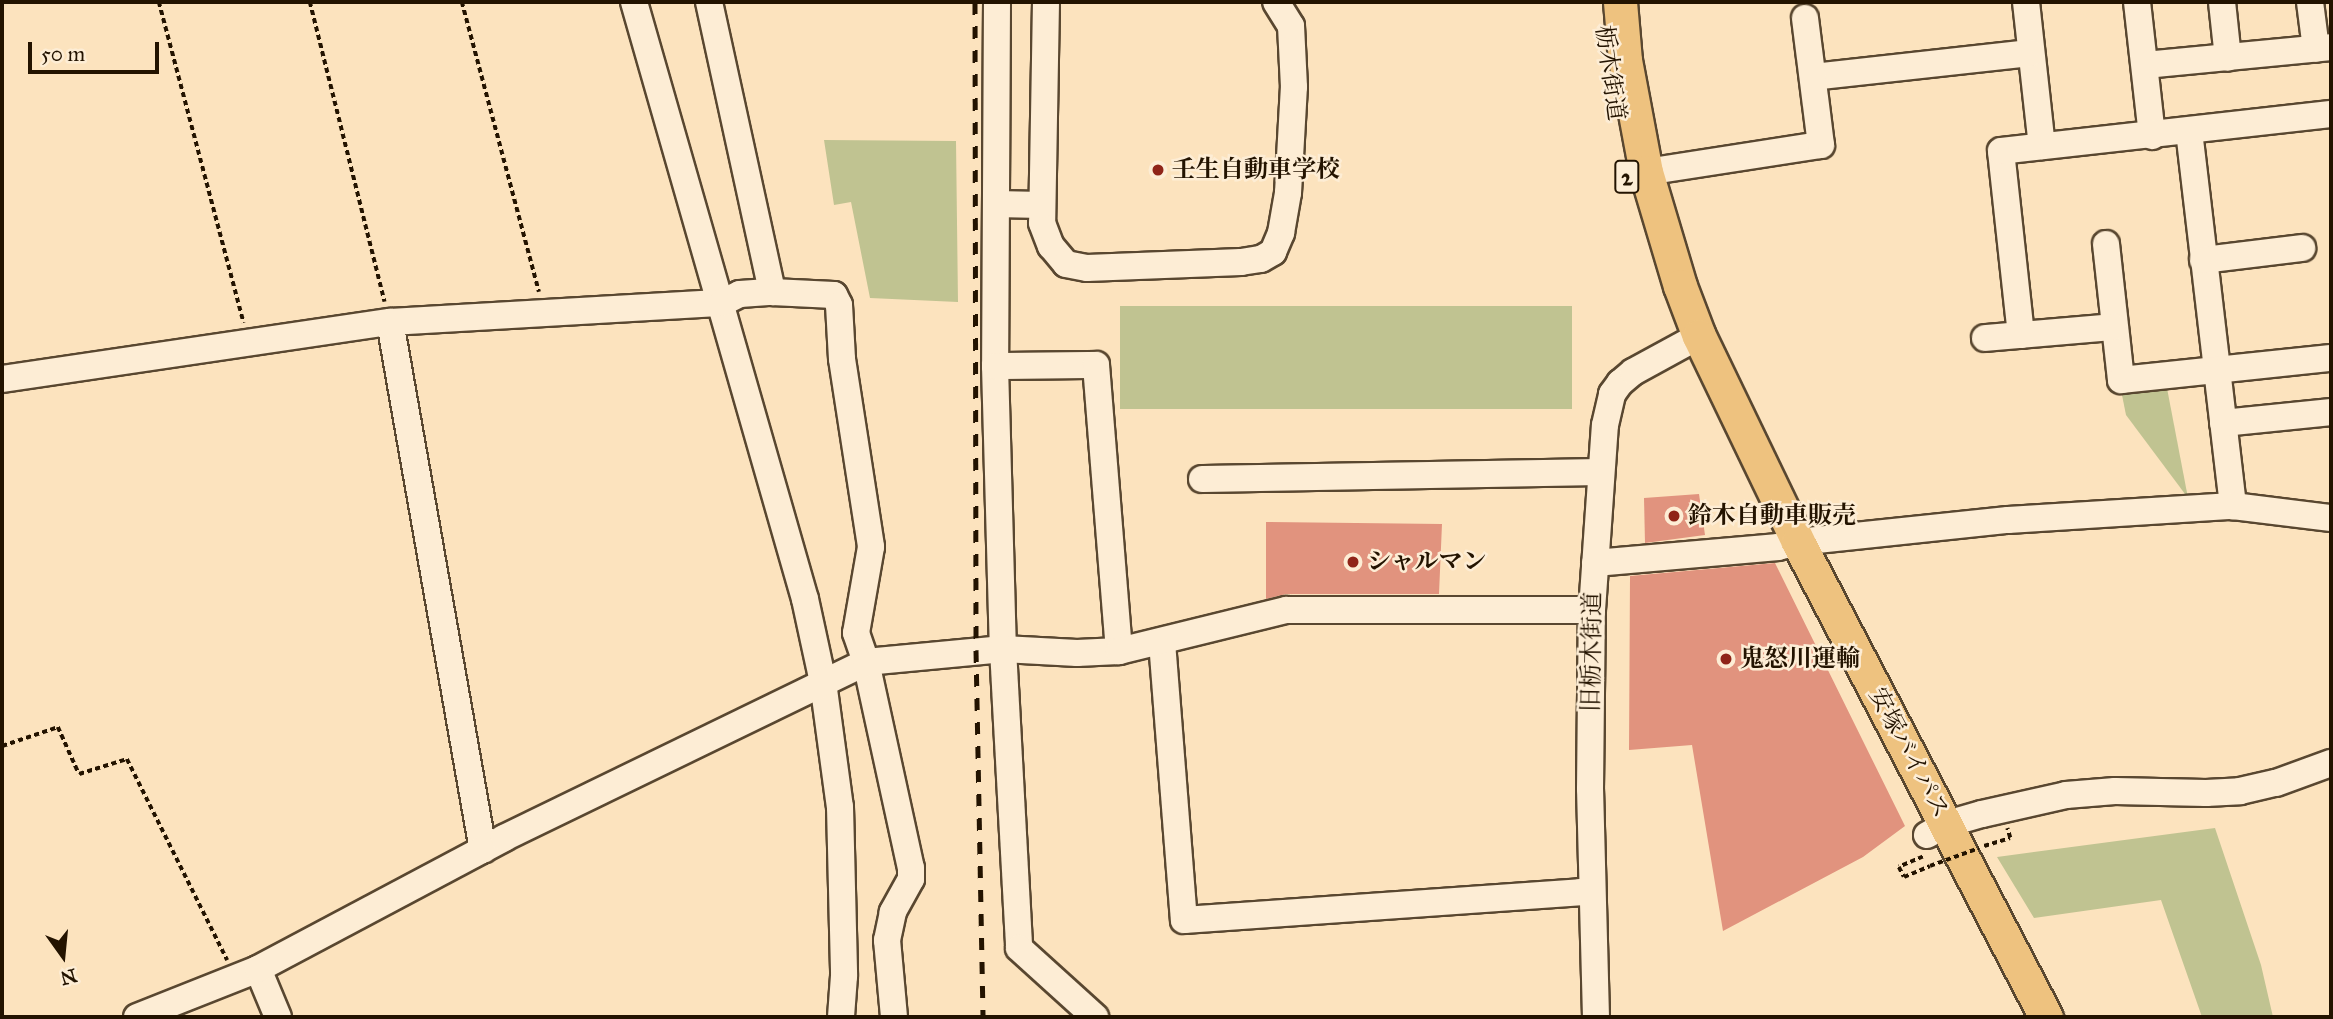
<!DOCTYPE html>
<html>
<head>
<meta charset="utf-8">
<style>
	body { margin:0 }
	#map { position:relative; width:2333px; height:1019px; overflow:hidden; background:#fce3be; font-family:"IM FELL Great Primer","Noto Serif JP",serif }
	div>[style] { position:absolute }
	.green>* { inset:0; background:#c0c391; transform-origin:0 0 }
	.building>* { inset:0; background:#e1937e }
	.path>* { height:3.5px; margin-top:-1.75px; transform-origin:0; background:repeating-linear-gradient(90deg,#231300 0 5px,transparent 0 8.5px) }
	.roads { filter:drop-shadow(2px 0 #594730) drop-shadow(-2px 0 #594730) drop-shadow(0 2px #594730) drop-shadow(0 -2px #594730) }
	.minor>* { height:26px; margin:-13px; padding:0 13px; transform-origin:13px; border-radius:13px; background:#fdedd5 }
	.major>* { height:33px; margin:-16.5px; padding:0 16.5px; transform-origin:16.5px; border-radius:16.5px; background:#eec27f }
	.rail>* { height:5px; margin-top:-2.5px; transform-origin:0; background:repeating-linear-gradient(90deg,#231300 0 12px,transparent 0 24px) }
	.path-bridge>* { height:3.5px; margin-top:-1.75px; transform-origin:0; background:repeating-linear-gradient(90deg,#231300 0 5px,transparent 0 8.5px) }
	.dots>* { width:19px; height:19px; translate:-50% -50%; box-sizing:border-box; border:4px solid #fdedd5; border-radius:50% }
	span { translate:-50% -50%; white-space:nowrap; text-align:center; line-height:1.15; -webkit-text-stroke:5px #fdedd5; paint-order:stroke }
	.shield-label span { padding:2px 5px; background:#fdedd5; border:2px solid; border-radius:5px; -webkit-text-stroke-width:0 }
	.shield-label { font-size:23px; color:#231300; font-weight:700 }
	.street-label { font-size:24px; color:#231300 }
	.poi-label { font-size:24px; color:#231300; font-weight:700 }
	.left { translate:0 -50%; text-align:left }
	.frame { position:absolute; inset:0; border:4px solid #231300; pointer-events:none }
	.north { position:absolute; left:28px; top:921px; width:70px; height:70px; -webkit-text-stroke:5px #fdedd5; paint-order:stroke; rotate:165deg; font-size:19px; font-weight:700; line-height:28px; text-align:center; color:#231300 }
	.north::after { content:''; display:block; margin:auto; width:24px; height:32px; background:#231300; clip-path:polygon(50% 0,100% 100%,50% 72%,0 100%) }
	.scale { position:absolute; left:28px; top:42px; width:131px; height:32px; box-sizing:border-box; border:4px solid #231300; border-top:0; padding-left:9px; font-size:21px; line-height:24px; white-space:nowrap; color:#231300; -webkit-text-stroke:5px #fdedd5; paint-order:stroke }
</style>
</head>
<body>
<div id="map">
	<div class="green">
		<div style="clip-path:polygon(824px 140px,956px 141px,958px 302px,870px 298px,851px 202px,834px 205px)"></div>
		<div style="left:1120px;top:306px;width:452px;height:103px"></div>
		<div style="clip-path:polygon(2166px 383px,2188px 498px,2126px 415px,2121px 390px)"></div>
		<div style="clip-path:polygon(2215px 828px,2261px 965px,2273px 1017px,2202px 1017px,2161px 900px,2034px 918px,1997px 857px)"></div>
	</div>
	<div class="building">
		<div style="clip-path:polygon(1699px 494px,1705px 535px,1645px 543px,1644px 498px)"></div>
		<div style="clip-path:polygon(1266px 522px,1442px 524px,1439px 594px,1286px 594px,1266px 599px)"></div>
		<div style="clip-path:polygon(1775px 563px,1905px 826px,1863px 857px,1723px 931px,1692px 745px,1629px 750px,1630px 576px)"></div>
	</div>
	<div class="path">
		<div style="left:159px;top:2px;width:332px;rotate:75.2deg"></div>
		<div style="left:310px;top:2px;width:309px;rotate:76deg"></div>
		<div style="left:462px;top:2px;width:300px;rotate:75.1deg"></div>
		<div style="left:2px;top:746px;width:59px;rotate:-18.7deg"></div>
		<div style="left:58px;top:727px;width:51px;rotate:65.9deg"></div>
		<div style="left:79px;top:774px;width:50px;rotate:-17.4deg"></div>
		<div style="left:127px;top:759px;width:225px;rotate:63.5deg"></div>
		<div style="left:1984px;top:846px;width:27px;rotate:-17deg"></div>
		<div style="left:2010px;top:838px;width:10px;rotate:-107deg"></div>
		<div style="left:1923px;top:857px;width:26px;rotate:157deg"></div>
		<div style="left:1899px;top:867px;width:11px;rotate:63deg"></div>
		<div style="left:1904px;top:877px;width:28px;rotate:-23deg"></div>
	</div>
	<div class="roads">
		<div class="minor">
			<div style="left:634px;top:2px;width:621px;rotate:74.02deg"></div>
			<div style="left:805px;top:599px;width:85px;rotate:77.8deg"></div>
			<div style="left:823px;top:682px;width:126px;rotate:82.3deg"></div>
			<div style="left:840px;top:807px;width:169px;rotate:88.6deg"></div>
			<div style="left:844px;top:976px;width:41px;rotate:94.2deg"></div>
			<div style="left:709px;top:2px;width:297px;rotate:77.7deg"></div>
			<div style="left:997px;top:2px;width:364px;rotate:90.3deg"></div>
			<div style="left:995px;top:366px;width:283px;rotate:88.4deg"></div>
			<div style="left:1003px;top:649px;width:299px;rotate:86.9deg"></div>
			<div style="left:1019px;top:948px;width:103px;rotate:42.2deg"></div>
			<div style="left:1046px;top:2px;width:221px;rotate:91deg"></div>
			<div style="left:1042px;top:223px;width:25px;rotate:69deg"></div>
			<div style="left:1051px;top:246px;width:23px;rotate:50deg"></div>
			<div style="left:1066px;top:264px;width:21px;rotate:11deg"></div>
			<div style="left:1087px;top:268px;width:154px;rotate:-2.2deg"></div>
			<div style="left:1241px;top:262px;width:20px;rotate:-9deg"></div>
			<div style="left:1261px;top:259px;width:14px;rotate:-30deg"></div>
			<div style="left:1273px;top:252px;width:21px;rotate:-67deg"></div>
			<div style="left:1281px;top:233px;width:41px;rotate:-80.1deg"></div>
			<div style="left:1288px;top:193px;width:106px;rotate:-86.8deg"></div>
			<div style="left:1294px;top:87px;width:61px;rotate:-92.8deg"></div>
			<div style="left:1291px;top:26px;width:28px;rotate:-122deg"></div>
			<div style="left:2026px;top:2px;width:145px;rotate:83.7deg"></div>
			<div style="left:2137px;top:2px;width:135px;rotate:83.6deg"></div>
			<div style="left:2222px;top:2px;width:56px;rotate:83.9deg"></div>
			<div style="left:2310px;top:2px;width:47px;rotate:82.7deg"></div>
			<div style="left:2145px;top:65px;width:187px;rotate:-5.5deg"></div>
			<div style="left:1813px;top:77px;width:219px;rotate:-6.3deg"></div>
			<div style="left:2189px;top:131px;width:378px;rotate:83.3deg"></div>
			<div style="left:1646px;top:172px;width:177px;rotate:-8.8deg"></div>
			<div style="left:1821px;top:145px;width:128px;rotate:-97.2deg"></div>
			<div style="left:996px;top:204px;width:46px;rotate:1.2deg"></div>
			<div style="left:2106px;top:244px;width:137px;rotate:83.7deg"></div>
			<div style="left:2121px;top:380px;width:211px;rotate:-6deg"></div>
			<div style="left:2203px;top:260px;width:100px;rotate:-6.9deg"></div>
			<div style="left:390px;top:322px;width:536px;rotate:80.01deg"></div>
			<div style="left:2021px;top:335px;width:185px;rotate:-96.2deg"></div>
			<div style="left:2001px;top:151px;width:332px;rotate:-6.4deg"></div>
			<div style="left:1985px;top:338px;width:129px;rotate:-4.9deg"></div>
			<div style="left:995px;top:366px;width:101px;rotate:-0.6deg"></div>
			<div style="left:1096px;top:365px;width:287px;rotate:85.4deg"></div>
			<div style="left:2px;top:379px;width:392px;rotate:-8.4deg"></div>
			<div style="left:390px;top:322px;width:333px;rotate:-3.3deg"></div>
			<div style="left:722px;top:303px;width:20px;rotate:-27deg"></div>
			<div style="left:740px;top:294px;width:32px;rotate:-4deg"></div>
			<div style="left:772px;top:292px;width:62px;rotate:2.8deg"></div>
			<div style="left:834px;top:295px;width:11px;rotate:63deg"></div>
			<div style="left:839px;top:305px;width:54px;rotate:86.8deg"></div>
			<div style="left:842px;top:359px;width:190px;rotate:81.2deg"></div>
			<div style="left:871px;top:547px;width:87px;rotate:99.9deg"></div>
			<div style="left:856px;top:633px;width:31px;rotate:71deg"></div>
			<div style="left:866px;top:662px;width:211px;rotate:77.7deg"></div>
			<div style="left:911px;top:868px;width:11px;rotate:90deg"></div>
			<div style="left:911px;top:879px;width:38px;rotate:119deg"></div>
			<div style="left:893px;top:912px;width:29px;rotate:102deg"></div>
			<div style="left:887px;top:940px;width:77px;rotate:84.8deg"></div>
			<div style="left:2223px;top:423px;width:109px;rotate:-5.8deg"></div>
			<div style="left:1202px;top:479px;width:399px;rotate:-1deg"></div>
			<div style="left:1595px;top:563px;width:184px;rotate:-5deg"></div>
			<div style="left:1778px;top:547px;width:21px;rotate:-14deg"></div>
			<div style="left:1798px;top:542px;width:211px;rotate:-6deg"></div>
			<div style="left:2008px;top:520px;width:225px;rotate:-3.6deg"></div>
			<div style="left:2233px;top:506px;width:99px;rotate:7deg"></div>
			<div style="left:1162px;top:642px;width:279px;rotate:85.5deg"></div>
			<div style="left:1184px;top:920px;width:397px;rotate:-4deg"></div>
			<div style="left:1580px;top:892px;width:12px;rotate:9deg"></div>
			<div style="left:1927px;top:835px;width:23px;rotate:-29deg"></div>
			<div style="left:1947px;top:824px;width:36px;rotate:-16deg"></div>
			<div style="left:1982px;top:814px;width:86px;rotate:-12.7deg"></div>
			<div style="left:2066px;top:795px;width:49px;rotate:-4.7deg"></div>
			<div style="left:2115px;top:791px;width:91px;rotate:1.3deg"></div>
			<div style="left:2206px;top:793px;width:34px;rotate:-3deg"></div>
			<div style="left:2240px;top:791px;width:37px;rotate:-13deg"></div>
			<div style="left:2276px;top:783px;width:59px;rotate:-20deg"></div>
			<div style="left:258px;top:969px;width:52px;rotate:67.4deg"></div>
			<div style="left:137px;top:1017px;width:130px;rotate:-21.6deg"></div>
			<div style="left:258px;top:969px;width:279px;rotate:-28deg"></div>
			<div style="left:504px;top:838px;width:403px;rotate:-25.9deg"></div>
			<div style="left:866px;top:662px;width:138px;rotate:-5.4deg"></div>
			<div style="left:1003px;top:649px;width:74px;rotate:3.1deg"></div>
			<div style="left:1077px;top:653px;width:42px;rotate:-2.7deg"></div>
			<div style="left:1119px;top:651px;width:172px;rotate:-13.8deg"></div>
			<div style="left:1286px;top:610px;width:306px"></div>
			<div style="left:1596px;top:1017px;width:228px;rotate:-91.5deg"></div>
			<div style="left:1590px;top:789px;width:179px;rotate:-89.4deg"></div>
			<div style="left:1592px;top:610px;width:185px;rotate:-86deg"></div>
			<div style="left:1605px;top:425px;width:32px;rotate:-77deg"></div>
			<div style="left:1612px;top:394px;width:14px;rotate:-54deg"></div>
			<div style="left:1620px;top:383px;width:17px;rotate:-40deg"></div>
			<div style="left:1633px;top:372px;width:75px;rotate:-28.6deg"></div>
		</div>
		<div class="major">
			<div style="left:1620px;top:2px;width:58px;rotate:85.1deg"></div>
			<div style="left:1625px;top:60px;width:114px;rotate:79.4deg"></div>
			<div style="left:1646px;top:172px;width:119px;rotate:73.4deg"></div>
			<div style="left:1680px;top:286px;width:53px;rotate:69.2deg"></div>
			<div style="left:1699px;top:336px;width:229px;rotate:64.3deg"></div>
			<div style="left:1798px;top:542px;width:536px;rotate:62.43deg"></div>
		</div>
	</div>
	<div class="rail">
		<div style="left:975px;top:2px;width:648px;rotate:89.91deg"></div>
		<div style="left:976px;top:650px;width:367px;rotate:88.9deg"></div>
	</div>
	<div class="path-bridge">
		<div style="left:1930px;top:866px;width:52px;rotate:-20.2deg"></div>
	</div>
	<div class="dots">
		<div style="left:1158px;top:170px;background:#8f2418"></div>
		<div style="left:1674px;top:516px;background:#8f2418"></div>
		<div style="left:1353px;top:562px;background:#8f2418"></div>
		<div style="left:1726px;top:659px;background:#8f2418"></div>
	</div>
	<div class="shield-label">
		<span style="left:1627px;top:177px">2</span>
	</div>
	<div class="street-label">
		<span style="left:1610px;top:73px;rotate:82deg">栃木街道</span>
		<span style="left:1592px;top:652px;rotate:-89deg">旧栃木街道</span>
		<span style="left:1909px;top:753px;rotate:62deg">安塚バイパス</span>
	</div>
	<div class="poi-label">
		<span class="left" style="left:1172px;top:170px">壬生自動車学校</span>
		<span class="left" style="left:1688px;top:516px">鈴木自動車販売</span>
		<span class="left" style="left:1367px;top:562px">シャルマン</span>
		<span class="left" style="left:1740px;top:659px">鬼怒川運輸</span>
	</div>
	<div class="frame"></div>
	<div class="north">N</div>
	<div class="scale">50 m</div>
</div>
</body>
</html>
